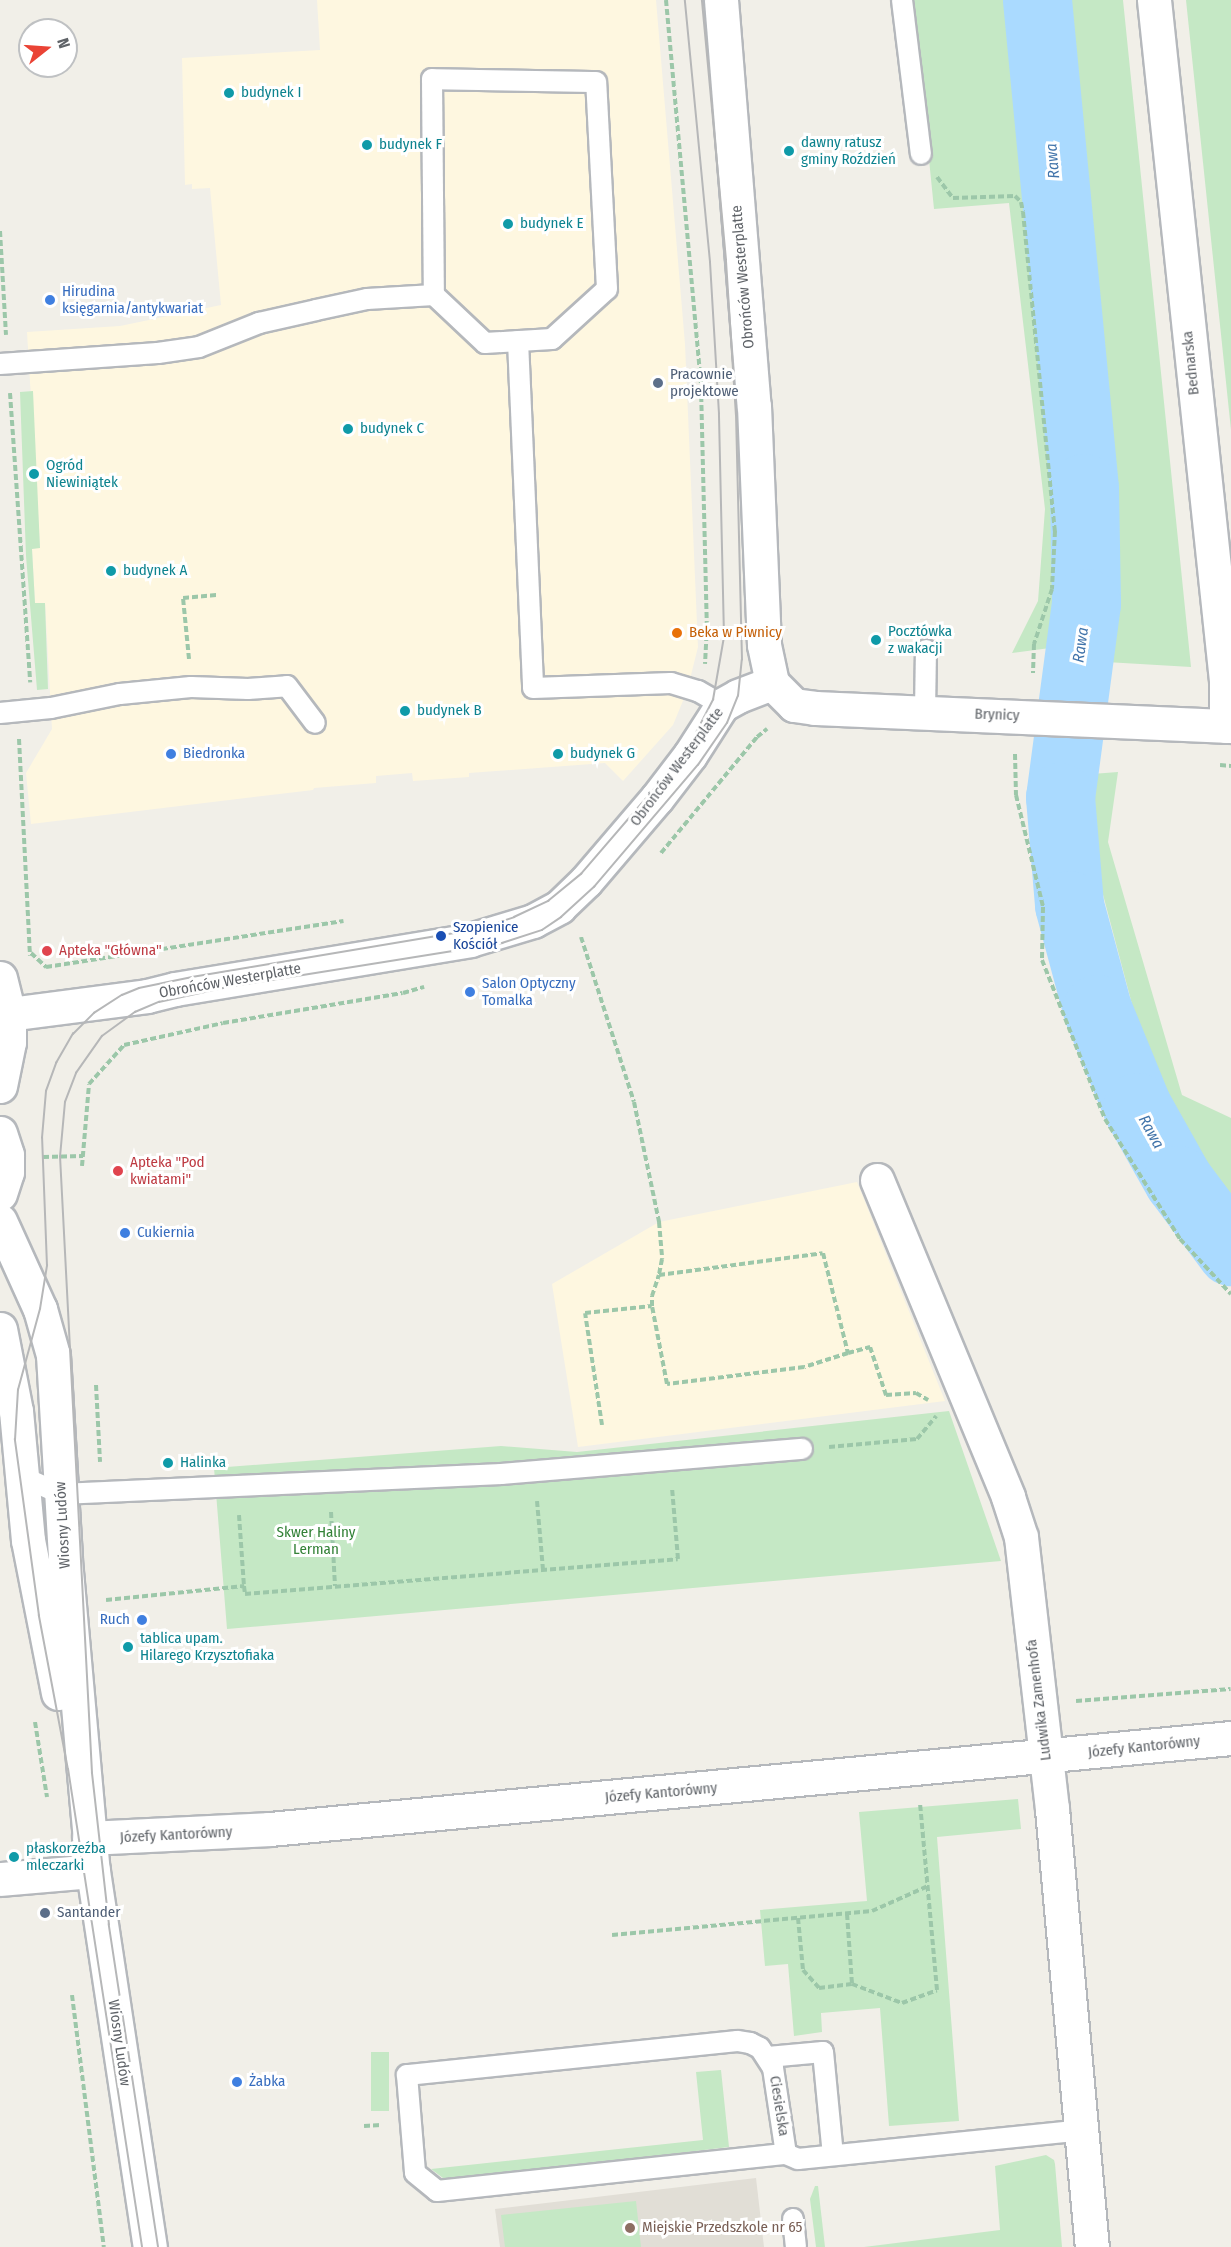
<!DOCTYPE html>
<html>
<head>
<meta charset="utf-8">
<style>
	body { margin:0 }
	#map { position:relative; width:1231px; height:2247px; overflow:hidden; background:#f1efe8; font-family:"Fira Sans Condensed",sans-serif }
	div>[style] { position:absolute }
	.commercial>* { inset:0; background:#fef7e0 }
	.education>* { inset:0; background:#e1ded6 }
	.green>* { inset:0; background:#c5e8c5; transform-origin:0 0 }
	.river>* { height:69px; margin:-34.5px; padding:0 34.5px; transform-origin:34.5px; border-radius:34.5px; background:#aadaff }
	.path>* { height:4px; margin-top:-2px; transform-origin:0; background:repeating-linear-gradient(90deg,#9cc7a9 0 6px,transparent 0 9px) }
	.roads { filter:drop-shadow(2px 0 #b5b8bc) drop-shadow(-2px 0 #b5b8bc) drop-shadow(0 2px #b5b8bc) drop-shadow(0 -2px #b5b8bc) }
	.lane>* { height:20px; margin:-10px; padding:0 10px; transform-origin:10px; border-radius:10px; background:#fff }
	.street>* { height:33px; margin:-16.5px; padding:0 16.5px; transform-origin:16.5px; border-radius:16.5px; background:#fff }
	.secondary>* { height:33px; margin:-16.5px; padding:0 16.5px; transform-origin:16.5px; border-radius:16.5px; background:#fff }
	.tram>* { height:1.5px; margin:-0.75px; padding:0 0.75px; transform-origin:0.75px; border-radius:0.75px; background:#b6b7b8 }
	.dots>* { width:16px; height:16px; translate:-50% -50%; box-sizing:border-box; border:3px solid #fff; border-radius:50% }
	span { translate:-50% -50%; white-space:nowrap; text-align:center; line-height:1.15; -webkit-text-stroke:6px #fff; paint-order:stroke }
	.culture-label { font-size:15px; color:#0d838f }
	.left { translate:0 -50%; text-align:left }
	.street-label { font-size:15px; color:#5f6368 }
	.shop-label { font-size:15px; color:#366cbe }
	.right { translate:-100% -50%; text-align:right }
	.service-label { font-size:15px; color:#4e5e75 }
	.food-label { font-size:15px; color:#c56008 }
	.transit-label { font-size:15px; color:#164399 }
	.health-label { font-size:15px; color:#be3a42 }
	.park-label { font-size:15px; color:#348238 }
	.education-label { font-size:15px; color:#785e54 }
	.water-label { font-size:16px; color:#4174aa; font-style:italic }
	.north { position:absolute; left:18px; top:18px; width:60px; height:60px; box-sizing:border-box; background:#fff; border:2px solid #bfc1c3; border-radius:50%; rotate:73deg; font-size:16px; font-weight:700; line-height:24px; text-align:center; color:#5f6368 }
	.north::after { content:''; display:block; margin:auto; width:21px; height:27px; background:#ea4335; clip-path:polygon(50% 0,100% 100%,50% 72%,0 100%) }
</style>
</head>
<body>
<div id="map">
	<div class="commercial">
		<div style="clip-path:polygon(317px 0,656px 0,685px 344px,698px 647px,687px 691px,673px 725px,623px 781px,605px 763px,469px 773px,469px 777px,413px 781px,412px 773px,376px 776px,376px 783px,314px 788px,313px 790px,31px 824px,26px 773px,52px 729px,45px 603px,35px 603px,32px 549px,40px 547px,27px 332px,120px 326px,221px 305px,210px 188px,192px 189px,192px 184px,185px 185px,182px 58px,320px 50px)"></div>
		<div style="clip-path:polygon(857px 1182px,945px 1401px,578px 1447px,552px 1284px,659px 1222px)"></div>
	</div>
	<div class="education">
		<div style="clip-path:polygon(756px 2178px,764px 2247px,500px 2247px,495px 2209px)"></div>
	</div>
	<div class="green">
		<div style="clip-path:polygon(913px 0,1017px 0,1064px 500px,1065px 570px,1050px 648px,1012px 653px,1038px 601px,1045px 509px,1009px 203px,934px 209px)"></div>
		<div style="clip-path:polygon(1063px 0,1123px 0,1191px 667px,1106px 662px,1116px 577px,1102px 391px)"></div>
		<div style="clip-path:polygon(1186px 0,1231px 0,1231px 430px)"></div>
		<div style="clip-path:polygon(33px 391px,40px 548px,32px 549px,35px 603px,45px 603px,48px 689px,37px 690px,26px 556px,20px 392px)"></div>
		<div style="clip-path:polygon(1118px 772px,1108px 842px,1182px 1095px,1231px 1118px,1231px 1196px,1218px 1181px,1172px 1106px,1133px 1008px,1092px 853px,1092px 774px)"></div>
		<div style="clip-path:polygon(949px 1411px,1001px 1561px,227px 1629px,214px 1468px,501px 1446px,577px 1452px)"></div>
		<div style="clip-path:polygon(1018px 1799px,1021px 1829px,937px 1837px,959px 2121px,889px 2126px,880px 2008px,821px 2013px,822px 2032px,794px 2036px,788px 1964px,765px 1966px,760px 1910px,867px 1901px,859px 1812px)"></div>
		<div style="left:371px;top:2052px;width:18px;height:59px"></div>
		<div style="clip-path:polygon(721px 2070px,729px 2147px,447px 2181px,431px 2169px,703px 2140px,696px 2072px)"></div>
		<div style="clip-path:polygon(1046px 2155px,1054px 2160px,1055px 2164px,1062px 2247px,864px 2247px,1000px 2230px,995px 2166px)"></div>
		<div style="clip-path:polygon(815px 2186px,818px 2186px,825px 2247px,816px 2247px,810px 2199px)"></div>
		<div style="clip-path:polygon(636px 2201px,641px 2247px,505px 2247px,501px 2215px)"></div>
	</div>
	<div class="river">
		<div style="left:1037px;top:0;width:490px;rotate:84.5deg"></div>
		<div style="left:1084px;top:488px;width:115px;rotate:89deg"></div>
		<div style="left:1086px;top:603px;width:196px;rotate:97.6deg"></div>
		<div style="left:1060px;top:797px;width:108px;rotate:85.2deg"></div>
		<div style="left:1069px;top:905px;width:108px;rotate:74.9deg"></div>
		<div style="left:1097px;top:1009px;width:106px;rotate:67.8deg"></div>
		<div style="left:1137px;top:1107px;width:84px;rotate:60.7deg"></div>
		<div style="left:1178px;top:1180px;width:89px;rotate:53.3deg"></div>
	</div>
	<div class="path">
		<div style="left:666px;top:0;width:389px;rotate:84.8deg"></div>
		<div style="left:701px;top:387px;width:239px;rotate:88.6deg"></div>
		<div style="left:707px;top:626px;width:38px;rotate:93deg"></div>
		<div style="left:937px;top:177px;width:26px;rotate:53deg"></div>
		<div style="left:953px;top:198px;width:62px;rotate:-1.8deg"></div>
		<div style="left:1015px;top:196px;width:8px;rotate:45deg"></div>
		<div style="left:1021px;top:202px;width:10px;rotate:79deg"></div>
		<div style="left:1023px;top:212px;width:321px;rotate:84.3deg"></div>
		<div style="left:1055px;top:531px;width:58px;rotate:93deg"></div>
		<div style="left:1052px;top:589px;width:58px;rotate:108.1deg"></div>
		<div style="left:1034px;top:644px;width:29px;rotate:92deg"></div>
		<div style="left:0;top:231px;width:104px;rotate:86.7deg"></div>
		<div style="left:10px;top:393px;width:290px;rotate:86deg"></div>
		<div style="left:189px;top:659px;width:61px;rotate:-95.6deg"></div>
		<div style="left:183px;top:598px;width:36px;rotate:-5deg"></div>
		<div style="left:19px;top:739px;width:217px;rotate:87.1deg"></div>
		<div style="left:1015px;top:754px;width:41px;rotate:88.6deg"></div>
		<div style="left:1016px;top:795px;width:115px;rotate:76.4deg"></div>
		<div style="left:1043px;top:907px;width:53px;rotate:91.1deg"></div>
		<div style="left:1042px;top:960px;width:171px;rotate:68.4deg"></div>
		<div style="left:1105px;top:1119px;width:142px;rotate:58deg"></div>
		<div style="left:1180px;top:1239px;width:75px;rotate:47.2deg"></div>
		<div style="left:1220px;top:765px;width:11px;rotate:5deg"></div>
		<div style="left:661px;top:853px;width:151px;rotate:-50.4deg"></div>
		<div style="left:757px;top:737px;width:13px;rotate:-39deg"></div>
		<div style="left:581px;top:937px;width:173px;rotate:72.2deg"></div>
		<div style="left:634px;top:1102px;width:123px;rotate:78.2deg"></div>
		<div style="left:659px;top:1222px;width:37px;rotate:85deg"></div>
		<div style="left:662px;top:1259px;width:16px;rotate:101deg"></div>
		<div style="left:659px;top:1275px;width:165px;rotate:-7.6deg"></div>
		<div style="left:823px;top:1253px;width:103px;rotate:76deg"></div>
		<div style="left:848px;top:1353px;width:46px;rotate:162.3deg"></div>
		<div style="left:804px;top:1367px;width:138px;rotate:172.9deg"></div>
		<div style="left:667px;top:1384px;width:79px;rotate:-100.9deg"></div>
		<div style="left:652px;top:1306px;width:10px;rotate:-90deg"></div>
		<div style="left:652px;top:1296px;width:22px;rotate:-72deg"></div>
		<div style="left:31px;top:953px;width:21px;rotate:43deg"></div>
		<div style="left:46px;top:967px;width:301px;rotate:-8.8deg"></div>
		<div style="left:43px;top:1157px;width:40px;rotate:-1.4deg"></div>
		<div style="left:82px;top:1166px;width:82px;rotate:-85.1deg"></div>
		<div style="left:89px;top:1084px;width:52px;rotate:-48.1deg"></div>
		<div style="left:124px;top:1045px;width:101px;rotate:-12.5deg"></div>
		<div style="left:223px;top:1023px;width:182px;rotate:-9.5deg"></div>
		<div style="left:403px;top:993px;width:22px;rotate:-16deg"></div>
		<div style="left:848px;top:1353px;width:23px;rotate:-15deg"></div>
		<div style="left:870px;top:1347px;width:51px;rotate:71.6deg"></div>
		<div style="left:886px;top:1395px;width:30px;rotate:-4deg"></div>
		<div style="left:916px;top:1393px;width:14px;rotate:30deg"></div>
		<div style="left:96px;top:1385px;width:77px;rotate:87deg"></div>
		<div style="left:602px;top:1425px;width:113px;rotate:-98.6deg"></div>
		<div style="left:585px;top:1313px;width:67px;rotate:-6deg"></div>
		<div style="left:829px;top:1447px;width:88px;rotate:-5.2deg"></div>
		<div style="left:917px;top:1439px;width:30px;rotate:-50deg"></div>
		<div style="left:537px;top:1501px;width:68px;rotate:85deg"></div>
		<div style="left:331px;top:1512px;width:74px;rotate:86.9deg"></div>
		<div style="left:239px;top:1515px;width:71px;rotate:86deg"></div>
		<div style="left:106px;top:1600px;width:139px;rotate:-5.8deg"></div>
		<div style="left:244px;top:1586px;width:8px;rotate:83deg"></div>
		<div style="left:245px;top:1594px;width:434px;rotate:-4.6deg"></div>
		<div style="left:678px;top:1559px;width:71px;rotate:-94.8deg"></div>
		<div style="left:1076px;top:1701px;width:155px;rotate:-4.4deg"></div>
		<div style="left:35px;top:1722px;width:76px;rotate:80.9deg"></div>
		<div style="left:847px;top:1914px;width:70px;rotate:85.9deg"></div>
		<div style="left:798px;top:1918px;width:52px;rotate:84.5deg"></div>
		<div style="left:803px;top:1970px;width:24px;rotate:48deg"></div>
		<div style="left:819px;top:1988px;width:33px;rotate:-7deg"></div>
		<div style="left:852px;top:1984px;width:53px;rotate:20.8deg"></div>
		<div style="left:902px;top:2003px;width:37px;rotate:-20deg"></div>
		<div style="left:937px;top:1990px;width:188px;rotate:-95.2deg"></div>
		<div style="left:612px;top:1935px;width:261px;rotate:-5.3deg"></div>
		<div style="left:872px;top:1911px;width:61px;rotate:-24.1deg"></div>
		<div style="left:72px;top:1995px;width:254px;rotate:82.8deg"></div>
		<div style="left:364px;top:2126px;width:17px;rotate:-3deg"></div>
	</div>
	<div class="roads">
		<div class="lane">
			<div style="left:902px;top:0;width:155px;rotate:83deg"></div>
			<div style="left:518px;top:341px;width:347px;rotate:87.5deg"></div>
			<div style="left:533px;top:688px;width:138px;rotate:-2.1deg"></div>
			<div style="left:671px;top:683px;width:28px;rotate:17deg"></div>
			<div style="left:698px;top:691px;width:28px;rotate:30deg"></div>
			<div style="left:0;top:364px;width:158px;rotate:-4deg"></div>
			<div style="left:158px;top:353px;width:41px;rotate:-8.3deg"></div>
			<div style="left:199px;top:347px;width:65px;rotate:-21.8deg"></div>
			<div style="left:259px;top:323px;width:58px;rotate:-12.8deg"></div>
			<div style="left:316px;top:310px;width:52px;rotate:-12.2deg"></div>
			<div style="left:367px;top:299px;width:67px;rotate:-3.4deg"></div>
			<div style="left:434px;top:295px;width:70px;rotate:43.3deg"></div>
			<div style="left:485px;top:343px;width:67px;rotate:-3.4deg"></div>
			<div style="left:552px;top:339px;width:74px;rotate:-42.3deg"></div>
			<div style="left:607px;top:289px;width:207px;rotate:-93deg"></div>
			<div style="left:596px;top:82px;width:164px;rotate:-179deg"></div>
			<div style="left:432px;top:79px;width:216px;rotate:89.5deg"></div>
			<div style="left:925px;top:712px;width:62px;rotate:-89.1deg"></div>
			<div style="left:0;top:713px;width:51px;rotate:-5.6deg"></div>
			<div style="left:51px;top:708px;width:70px;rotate:-11.5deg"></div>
			<div style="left:120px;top:694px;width:71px;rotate:-5.6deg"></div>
			<div style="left:191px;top:687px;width:57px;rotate:2deg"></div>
			<div style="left:248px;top:689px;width:39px;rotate:-4deg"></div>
			<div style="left:287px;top:686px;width:46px;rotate:52.9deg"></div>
			<div style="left:21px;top:1476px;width:44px;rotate:24.2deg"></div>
			<div style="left:61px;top:1494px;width:441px;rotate:-2.6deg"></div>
			<div style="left:502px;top:1474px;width:301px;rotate:-4.8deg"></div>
			<div style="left:768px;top:2057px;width:55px;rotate:-5.2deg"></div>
			<div style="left:823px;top:2052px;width:103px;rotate:84.5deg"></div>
			<div style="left:786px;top:2154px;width:87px;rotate:-98.6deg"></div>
			<div style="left:773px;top:2068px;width:24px;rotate:-123deg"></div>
			<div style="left:760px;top:2048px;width:11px;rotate:-153deg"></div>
			<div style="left:750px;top:2043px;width:13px;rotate:-171deg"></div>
			<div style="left:737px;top:2041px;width:332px;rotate:174.1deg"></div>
			<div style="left:407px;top:2075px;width:98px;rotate:85.3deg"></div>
			<div style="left:415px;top:2173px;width:28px;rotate:39deg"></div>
			<div style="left:437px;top:2191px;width:351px;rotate:-6.1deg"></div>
			<div style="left:786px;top:2154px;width:13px;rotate:23deg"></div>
			<div style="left:798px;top:2159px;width:285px;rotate:-5.8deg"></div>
			<div style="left:793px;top:2219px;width:28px;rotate:84deg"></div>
		</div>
		<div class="street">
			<div style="left:721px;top:0;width:407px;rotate:85.4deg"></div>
			<div style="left:754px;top:406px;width:239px;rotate:87.6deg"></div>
			<div style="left:764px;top:645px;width:39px;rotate:78deg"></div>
			<div style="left:772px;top:683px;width:31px;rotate:45deg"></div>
			<div style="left:794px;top:705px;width:21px;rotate:8deg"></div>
			<div style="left:815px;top:708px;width:416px;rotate:2.5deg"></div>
			<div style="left:1154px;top:0;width:685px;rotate:83.96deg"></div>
			<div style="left:1226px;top:681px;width:45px;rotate:90deg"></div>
			<div style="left:9px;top:1014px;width:139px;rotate:-7.4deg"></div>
			<div style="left:147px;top:996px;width:29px;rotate:-14deg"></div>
			<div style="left:175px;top:989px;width:299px;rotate:-9.4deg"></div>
			<div style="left:470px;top:940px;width:66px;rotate:-16.8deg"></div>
			<div style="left:533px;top:921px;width:30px;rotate:-28deg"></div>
			<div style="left:559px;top:907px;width:37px;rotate:-44deg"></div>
			<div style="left:586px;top:881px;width:109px;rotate:-49.5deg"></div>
			<div style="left:657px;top:798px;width:54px;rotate:-52.5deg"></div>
			<div style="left:690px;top:755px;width:59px;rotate:-57.4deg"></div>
			<div style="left:722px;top:705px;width:18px;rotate:-29deg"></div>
			<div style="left:738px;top:696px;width:36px;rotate:-21deg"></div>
			<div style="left:877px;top:1180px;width:343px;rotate:67.5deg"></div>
			<div style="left:1008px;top:1497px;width:42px;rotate:72deg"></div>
			<div style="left:1021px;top:1537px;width:274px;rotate:83.5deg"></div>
			<div style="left:1052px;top:1809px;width:440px;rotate:84.8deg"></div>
			<div style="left:89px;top:1838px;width:181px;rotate:-2.8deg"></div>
			<div style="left:270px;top:1829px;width:965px;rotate:-5.41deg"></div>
			<div style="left:0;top:1879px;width:93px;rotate:-4.9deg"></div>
		</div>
		<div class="secondary">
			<div style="left:0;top:978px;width:37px;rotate:76deg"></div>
			<div style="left:9px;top:1014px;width:28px;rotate:90deg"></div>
			<div style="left:9px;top:1042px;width:45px;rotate:101.6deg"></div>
			<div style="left:0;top:1133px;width:23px;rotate:72deg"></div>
			<div style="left:7px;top:1155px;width:17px;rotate:90deg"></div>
			<div style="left:7px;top:1172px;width:23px;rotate:108deg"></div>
			<div style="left:0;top:1221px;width:97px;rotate:65.6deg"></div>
			<div style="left:40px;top:1309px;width:48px;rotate:74.2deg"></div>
			<div style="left:53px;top:1355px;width:205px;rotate:86.6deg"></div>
			<div style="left:65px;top:1560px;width:312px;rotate:84.9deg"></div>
			<div style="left:93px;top:1871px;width:380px;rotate:81.4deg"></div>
			<div style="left:0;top:1329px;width:84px;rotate:79deg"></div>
			<div style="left:16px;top:1411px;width:130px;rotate:84.7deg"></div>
			<div style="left:28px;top:1540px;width:156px;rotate:78.9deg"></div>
		</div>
	</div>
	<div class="tram">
		<div style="left:142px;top:2247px;width:483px;rotate:-98.8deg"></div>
		<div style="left:68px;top:1770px;width:157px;rotate:-100.7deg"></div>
		<div style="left:39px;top:1616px;width:178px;rotate:-97.8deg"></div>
		<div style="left:15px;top:1440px;width:50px;rotate:-86.6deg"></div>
		<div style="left:18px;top:1390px;width:84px;rotate:-74.8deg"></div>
		<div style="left:40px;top:1309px;width:44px;rotate:-80.8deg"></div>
		<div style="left:47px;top:1266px;width:128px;rotate:-92.2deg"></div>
		<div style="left:42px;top:1138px;width:47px;rotate:-85.1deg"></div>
		<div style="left:46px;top:1091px;width:30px;rotate:-70deg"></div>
		<div style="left:56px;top:1063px;width:34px;rotate:-60deg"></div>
		<div style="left:73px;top:1034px;width:30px;rotate:-45deg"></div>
		<div style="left:94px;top:1013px;width:33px;rotate:-33deg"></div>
		<div style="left:122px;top:995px;width:18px;rotate:-22deg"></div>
		<div style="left:139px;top:988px;width:54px;rotate:-11.7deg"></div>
		<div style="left:192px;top:977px;width:290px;rotate:-9.5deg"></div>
		<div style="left:478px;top:929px;width:38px;rotate:-18deg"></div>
		<div style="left:514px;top:917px;width:38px;rotate:-25deg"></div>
		<div style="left:548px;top:901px;width:43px;rotate:-39.3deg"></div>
		<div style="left:581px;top:874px;width:161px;rotate:-49.3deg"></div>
		<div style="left:686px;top:752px;width:59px;rotate:-62.6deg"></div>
		<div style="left:713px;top:700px;width:64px;rotate:-80.1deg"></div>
		<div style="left:724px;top:637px;width:223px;rotate:-91.3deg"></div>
		<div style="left:719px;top:414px;width:152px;rotate:-93.4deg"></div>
		<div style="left:710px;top:262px;width:263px;rotate:-95.5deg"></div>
		<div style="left:158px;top:2247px;width:326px;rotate:-98.7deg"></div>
		<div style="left:109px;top:1925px;width:153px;rotate:-96.4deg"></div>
		<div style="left:92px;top:1773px;width:617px;rotate:-92.97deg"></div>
		<div style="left:60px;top:1157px;width:55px;rotate:-84.8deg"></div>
		<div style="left:65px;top:1102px;width:31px;rotate:-69deg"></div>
		<div style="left:76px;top:1073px;width:45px;rotate:-54.9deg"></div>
		<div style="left:102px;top:1036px;width:41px;rotate:-36deg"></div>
		<div style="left:135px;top:1012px;width:26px;rotate:-23deg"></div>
		<div style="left:159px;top:1002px;width:71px;rotate:-12.3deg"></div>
		<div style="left:228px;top:987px;width:278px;rotate:-9.1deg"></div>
		<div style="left:502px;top:943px;width:42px;rotate:-18deg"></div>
		<div style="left:542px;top:930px;width:23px;rotate:-34deg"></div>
		<div style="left:561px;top:917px;width:45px;rotate:-42.3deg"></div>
		<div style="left:594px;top:887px;width:160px;rotate:-49.6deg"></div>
		<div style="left:698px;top:765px;width:51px;rotate:-55.4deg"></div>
		<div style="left:727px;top:723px;width:29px;rotate:-68deg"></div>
		<div style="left:738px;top:696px;width:36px;rotate:-84deg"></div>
		<div style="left:742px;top:660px;width:244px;rotate:-91.4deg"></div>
		<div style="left:736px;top:416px;width:156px;rotate:-93.7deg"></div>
		<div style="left:726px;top:260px;width:261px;rotate:-95.3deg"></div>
	</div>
	<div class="dots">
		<div style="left:229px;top:93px;background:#0f9aa8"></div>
		<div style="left:367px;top:145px;background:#0f9aa8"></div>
		<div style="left:789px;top:151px;background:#0f9aa8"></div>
		<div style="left:508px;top:224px;background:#0f9aa8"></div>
		<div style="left:50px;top:300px;background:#3f7fe0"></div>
		<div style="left:658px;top:383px;background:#5c6f8a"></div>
		<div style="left:348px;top:429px;background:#0f9aa8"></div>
		<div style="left:34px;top:474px;background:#0f9aa8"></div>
		<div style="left:111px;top:571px;background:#0f9aa8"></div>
		<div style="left:677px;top:633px;background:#e8710a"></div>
		<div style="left:876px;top:640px;background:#0f9aa8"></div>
		<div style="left:405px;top:711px;background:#0f9aa8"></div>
		<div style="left:171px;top:754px;background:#3f7fe0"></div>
		<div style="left:558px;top:754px;background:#0f9aa8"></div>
		<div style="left:441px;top:936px;background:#1a4fb4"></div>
		<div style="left:47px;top:951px;background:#e0444e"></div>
		<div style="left:470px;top:992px;background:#3f7fe0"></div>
		<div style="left:118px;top:1171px;background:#e0444e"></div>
		<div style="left:125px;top:1233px;background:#3f7fe0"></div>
		<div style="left:168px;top:1463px;background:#0f9aa8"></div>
		<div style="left:142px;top:1620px;background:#3f7fe0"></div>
		<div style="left:128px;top:1647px;background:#0f9aa8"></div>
		<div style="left:14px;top:1857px;background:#0f9aa8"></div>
		<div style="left:45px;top:1913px;background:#5c6f8a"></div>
		<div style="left:237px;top:2082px;background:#3f7fe0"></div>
		<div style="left:630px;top:2228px;background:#8d6e63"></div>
	</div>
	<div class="culture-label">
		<span class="left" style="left:241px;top:93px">budynek I</span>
		<span class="left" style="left:801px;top:151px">dawny ratusz<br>gminy Roździeń</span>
		<span class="left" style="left:379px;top:145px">budynek F</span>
		<span class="left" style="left:520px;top:224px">budynek E</span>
		<span class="left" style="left:360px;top:429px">budynek C</span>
		<span class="left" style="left:46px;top:474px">Ogród<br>Niewiniątek</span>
		<span class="left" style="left:123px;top:571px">budynek A</span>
		<span class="left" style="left:888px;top:640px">Pocztówka<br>z wakacji</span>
		<span class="left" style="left:417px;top:711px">budynek B</span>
		<span class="left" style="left:570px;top:754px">budynek G</span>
		<span class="left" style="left:180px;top:1463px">Halinka</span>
		<span class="left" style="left:140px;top:1647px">tablica upam.<br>Hilarego Krzysztofiaka</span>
		<span class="left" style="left:26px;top:1857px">płaskorzeźba<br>mleczarki</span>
	</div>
	<div class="street-label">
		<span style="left:743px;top:277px;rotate:-95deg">Obrońców Westerplatte</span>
		<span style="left:1191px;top:363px;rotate:-96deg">Bednarska</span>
		<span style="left:997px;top:715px;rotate:2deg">Brynicy</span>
		<span style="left:677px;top:767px;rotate:-53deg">Obrońców Westerplatte</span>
		<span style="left:230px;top:981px;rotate:-10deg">Obrońców Westerplatte</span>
		<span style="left:63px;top:1525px;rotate:-93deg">Wiosny Ludów</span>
		<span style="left:1039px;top:1700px;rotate:-97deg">Ludwika Zamenhofa</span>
		<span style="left:1144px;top:1747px;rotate:-6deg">Józefy Kantorówny</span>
		<span style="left:661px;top:1793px;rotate:-5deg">Józefy Kantorówny</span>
		<span style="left:176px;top:1835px;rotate:-3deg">Józefy Kantorówny</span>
		<span style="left:119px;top:2043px;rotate:82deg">Wiosny Ludów</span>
		<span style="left:779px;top:2106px;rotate:81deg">Ciesielska</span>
	</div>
	<div class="shop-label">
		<span class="left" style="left:62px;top:300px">Hirudina<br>księgarnia/antykwariat</span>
		<span class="left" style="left:183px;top:754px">Biedronka</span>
		<span class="left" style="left:482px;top:992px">Salon Optyczny<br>Tomalka</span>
		<span class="left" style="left:137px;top:1233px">Cukiernia</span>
		<span class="right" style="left:130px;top:1620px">Ruch</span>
		<span class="left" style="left:249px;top:2082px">Żabka</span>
	</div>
	<div class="service-label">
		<span class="left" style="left:670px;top:383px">Pracownie<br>projektowe</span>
		<span class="left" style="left:57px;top:1913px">Santander</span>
	</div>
	<div class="food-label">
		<span class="left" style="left:689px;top:633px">Beka w Piwnicy</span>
	</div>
	<div class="transit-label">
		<span class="left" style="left:453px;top:936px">Szopienice<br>Kościół</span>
	</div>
	<div class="health-label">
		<span class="left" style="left:59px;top:951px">Apteka "Główna"</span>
		<span class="left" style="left:130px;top:1171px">Apteka "Pod<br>kwiatami"</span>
	</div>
	<div class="park-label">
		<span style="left:316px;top:1541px">Skwer Haliny<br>Lerman</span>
	</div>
	<div class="education-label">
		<span class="left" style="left:642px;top:2228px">Miejskie Przedszkole nr 65</span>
	</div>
	<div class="water-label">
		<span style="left:1053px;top:161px;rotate:-95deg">Rawa</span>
		<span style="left:1081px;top:645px;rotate:-82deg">Rawa</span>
		<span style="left:1151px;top:1132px;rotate:61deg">Rawa</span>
	</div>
	<div class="north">N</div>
</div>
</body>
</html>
